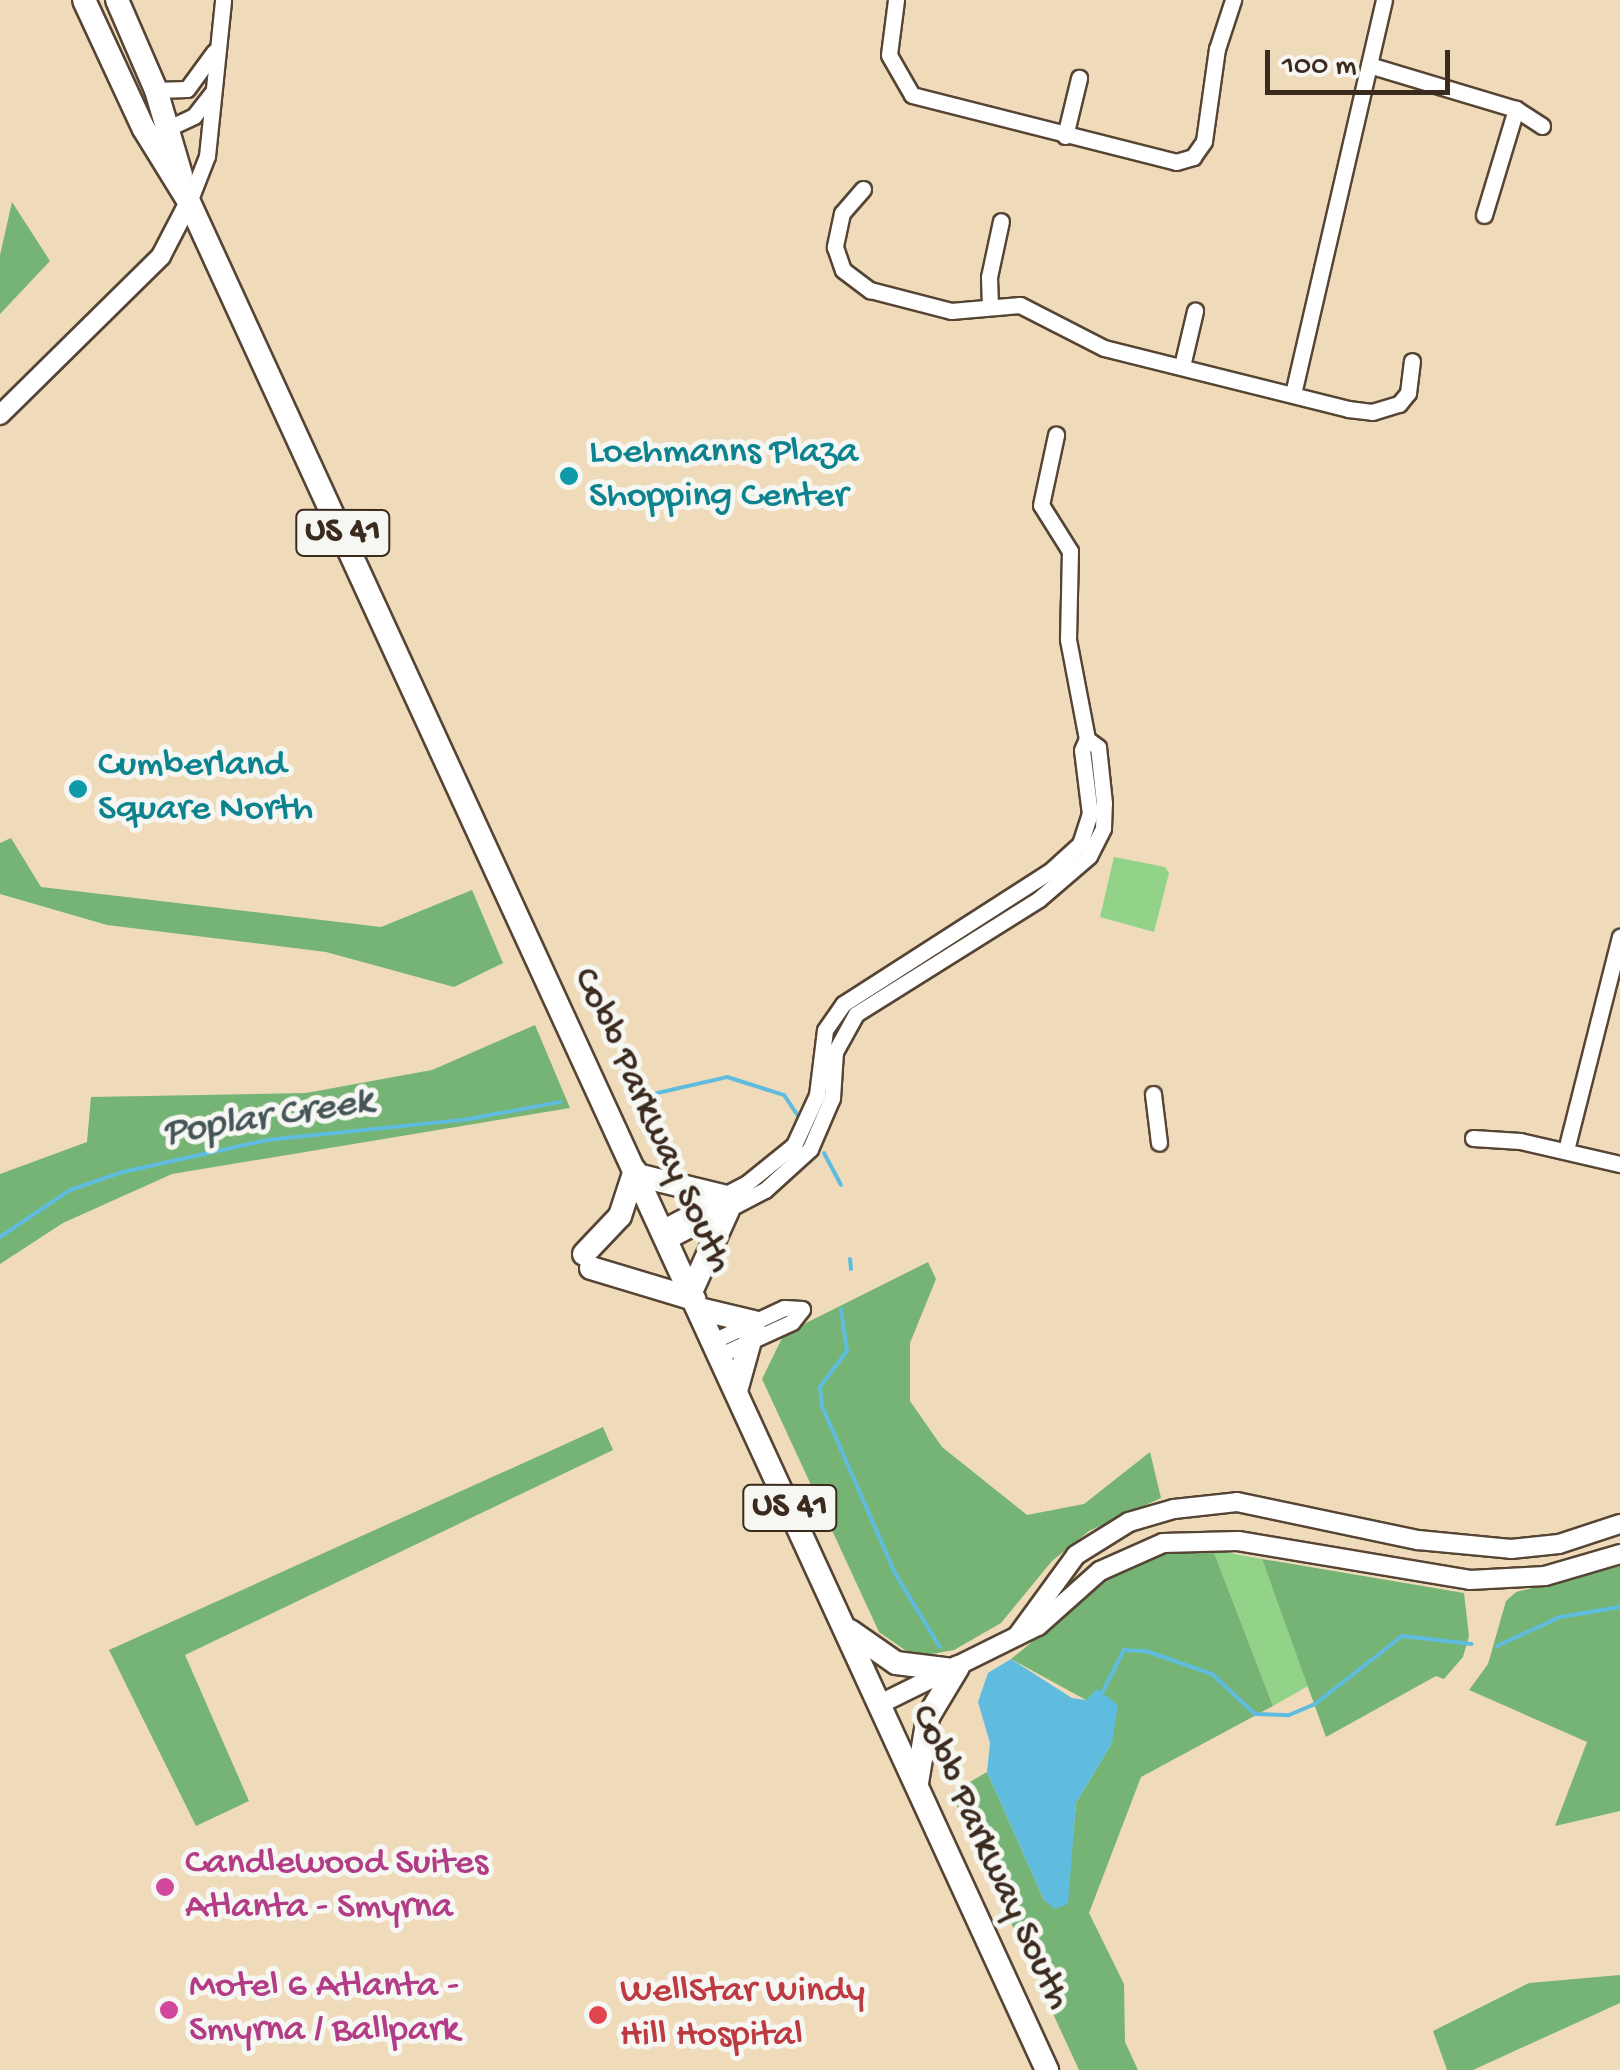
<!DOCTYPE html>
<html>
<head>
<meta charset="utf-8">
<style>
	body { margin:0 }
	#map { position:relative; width:1620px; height:2070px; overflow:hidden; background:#efdbb9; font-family:"Gochi Hand",sans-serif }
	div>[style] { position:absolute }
	.green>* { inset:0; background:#92d289 }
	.forest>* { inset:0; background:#75b475 }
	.water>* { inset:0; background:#60bcde }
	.stream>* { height:4px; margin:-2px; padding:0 2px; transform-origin:2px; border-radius:2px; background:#60bcde }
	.roads { filter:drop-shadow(2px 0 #564535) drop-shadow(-2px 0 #564535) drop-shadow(0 2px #564535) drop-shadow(0 -2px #564535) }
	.minor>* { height:15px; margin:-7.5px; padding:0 7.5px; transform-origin:7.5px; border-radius:7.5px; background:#fff }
	.tertiary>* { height:18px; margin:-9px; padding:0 9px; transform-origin:9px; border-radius:9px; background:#fff }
	.primary>* { height:22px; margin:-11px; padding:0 11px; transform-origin:11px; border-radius:11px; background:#fff }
	.dots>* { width:28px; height:28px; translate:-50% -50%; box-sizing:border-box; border:5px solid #f6f6f2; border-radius:50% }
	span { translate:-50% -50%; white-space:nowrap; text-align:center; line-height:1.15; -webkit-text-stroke:10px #f6f6f2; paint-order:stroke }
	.shield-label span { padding:2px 8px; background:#f6f6f2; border:2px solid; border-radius:8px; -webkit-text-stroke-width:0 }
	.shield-label { font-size:35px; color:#3b2a1e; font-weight:700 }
	.culture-label { font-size:38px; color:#0d838f }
	.left { translate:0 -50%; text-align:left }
	.street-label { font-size:38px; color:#3b2a1e }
	.hotel-label { font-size:38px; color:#b23c85 }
	.health-label { font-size:38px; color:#be3a42 }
	.water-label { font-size:40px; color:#465658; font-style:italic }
	.scale { position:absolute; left:1265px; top:50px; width:185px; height:45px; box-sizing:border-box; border:5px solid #3b2a1e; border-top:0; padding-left:12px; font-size:30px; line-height:35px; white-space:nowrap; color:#3b2a1e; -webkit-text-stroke:8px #f6f6f2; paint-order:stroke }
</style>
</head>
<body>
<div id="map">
	<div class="green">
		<div style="clip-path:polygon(1114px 857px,1165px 867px,1169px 873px,1154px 932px,1100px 917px)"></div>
		<div style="clip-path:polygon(1213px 1550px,1262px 1559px,1308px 1686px,1273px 1706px)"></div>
	</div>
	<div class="forest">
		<div style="clip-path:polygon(12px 202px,50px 261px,0 314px,0 255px)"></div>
		<div style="clip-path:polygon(11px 838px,41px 887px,381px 927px,472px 890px,503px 963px,454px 987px,326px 952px,107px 925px,0 894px,0 843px)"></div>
		<div style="clip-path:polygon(535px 1025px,570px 1108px,172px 1174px,63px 1223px,0 1264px,0 1174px,87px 1142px,91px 1097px,306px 1093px,432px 1070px)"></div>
		<div style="clip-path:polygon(928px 1262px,936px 1279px,910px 1343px,910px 1401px,942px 1447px,1027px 1515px,1084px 1504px,1150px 1452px,1161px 1498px,1089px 1531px,1052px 1561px,1001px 1623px,954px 1650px,915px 1657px,879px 1632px,762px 1379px,784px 1334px)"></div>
		<div style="clip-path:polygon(603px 1427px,613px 1450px,185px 1655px,249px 1801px,196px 1826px,109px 1650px)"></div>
		<div style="clip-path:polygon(1213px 1550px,1273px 1706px,1141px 1777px,1089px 1913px,1124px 1984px,1125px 2042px,1138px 2070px,1079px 2070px,951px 1793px,987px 1772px,1044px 1900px,1067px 1904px,1076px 1803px,1112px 1743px,1086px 1700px,1011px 1659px,1121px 1569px,1165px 1554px)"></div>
		<div style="clip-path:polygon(1262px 1559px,1464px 1593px,1469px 1636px,1463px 1657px,1444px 1679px,1436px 1676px,1326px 1737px)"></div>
		<div style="clip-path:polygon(1620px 1566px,1620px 1811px,1555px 1826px,1587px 1742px,1469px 1690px,1488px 1664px,1506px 1601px,1516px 1592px)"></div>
		<div style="clip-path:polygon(1620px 1975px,1620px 2003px,1473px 2070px,1447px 2070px,1433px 2031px,1529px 1983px)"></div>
	</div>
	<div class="water">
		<div style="clip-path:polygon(1011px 1659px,1072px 1698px,1086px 1700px,1097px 1689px,1118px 1705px,1112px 1743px,1076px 1803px,1068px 1904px,1055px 1909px,1044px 1900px,987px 1772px,990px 1743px,978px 1702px,988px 1673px)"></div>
	</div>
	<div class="stream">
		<div style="left:640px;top:1097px;width:89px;rotate:-12.9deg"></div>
		<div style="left:727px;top:1077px;width:60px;rotate:17.5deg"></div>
		<div style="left:784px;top:1095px;width:27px;rotate:56deg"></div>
		<div style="left:824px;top:1153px;width:36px;rotate:62deg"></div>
		<div style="left:0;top:1237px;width:84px;rotate:-33.9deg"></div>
		<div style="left:70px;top:1190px;width:56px;rotate:-18.8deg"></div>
		<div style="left:123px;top:1172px;width:148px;rotate:-12.5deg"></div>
		<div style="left:267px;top:1140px;width:203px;rotate:-5.9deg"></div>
		<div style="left:469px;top:1119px;width:93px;rotate:-10.6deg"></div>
		<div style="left:850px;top:1259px;width:10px;rotate:84deg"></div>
		<div style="left:841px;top:1309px;width:42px;rotate:81.9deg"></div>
		<div style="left:847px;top:1351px;width:45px;rotate:126.9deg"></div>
		<div style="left:820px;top:1387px;width:19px;rotate:84deg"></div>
		<div style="left:822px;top:1406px;width:184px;rotate:66.4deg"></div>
		<div style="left:896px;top:1575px;width:84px;rotate:58.6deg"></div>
		<div style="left:1497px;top:1646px;width:69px;rotate:-24.7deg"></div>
		<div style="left:1560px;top:1617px;width:61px;rotate:-9.5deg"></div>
		<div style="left:1102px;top:1693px;width:48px;rotate:-62.9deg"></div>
		<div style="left:1124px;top:1650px;width:22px;rotate:3deg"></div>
		<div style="left:1146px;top:1651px;width:70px;rotate:19.2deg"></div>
		<div style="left:1212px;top:1674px;width:59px;rotate:42.9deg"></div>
		<div style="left:1255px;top:1714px;width:34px;rotate:2deg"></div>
		<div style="left:1289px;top:1715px;width:28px;rotate:-23deg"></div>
		<div style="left:1315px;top:1704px;width:110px;rotate:-38deg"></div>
		<div style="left:1402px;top:1636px;width:70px;rotate:6.5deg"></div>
	</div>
	<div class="roads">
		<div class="minor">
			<div style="left:896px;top:0;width:55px;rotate:97.3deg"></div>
			<div style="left:889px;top:55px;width:46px;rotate:60.1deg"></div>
			<div style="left:912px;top:95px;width:272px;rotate:14.2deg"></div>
			<div style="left:1176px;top:162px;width:18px;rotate:-16deg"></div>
			<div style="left:1193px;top:157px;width:19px;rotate:-55deg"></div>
			<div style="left:1204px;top:141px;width:93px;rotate:-82deg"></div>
			<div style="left:1217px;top:49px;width:52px;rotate:-71.9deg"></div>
			<div style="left:1369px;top:65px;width:153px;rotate:16.7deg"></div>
			<div style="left:1516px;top:109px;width:31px;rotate:33deg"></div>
			<div style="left:156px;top:90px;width:31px;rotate:-2deg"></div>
			<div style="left:187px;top:89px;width:46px;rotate:-53.9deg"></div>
			<div style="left:162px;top:131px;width:35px;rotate:-25deg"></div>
			<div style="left:194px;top:116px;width:31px;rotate:-52deg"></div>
			<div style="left:1065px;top:136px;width:60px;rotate:-76.4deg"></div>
			<div style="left:863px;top:189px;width:32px;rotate:131deg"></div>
			<div style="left:842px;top:213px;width:35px;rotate:102deg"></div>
			<div style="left:835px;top:247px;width:24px;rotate:71deg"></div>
			<div style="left:843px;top:270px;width:34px;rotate:37deg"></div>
			<div style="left:870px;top:290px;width:84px;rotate:14.5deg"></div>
			<div style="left:951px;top:311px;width:69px;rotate:-5deg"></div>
			<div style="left:1020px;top:305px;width:94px;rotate:27.1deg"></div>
			<div style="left:1104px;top:348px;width:252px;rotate:14deg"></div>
			<div style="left:1348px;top:409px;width:24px;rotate:7deg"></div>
			<div style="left:1372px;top:412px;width:28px;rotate:-17deg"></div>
			<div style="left:1399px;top:404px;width:14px;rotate:-51deg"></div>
			<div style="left:1408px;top:393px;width:32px;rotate:-83deg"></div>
			<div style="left:189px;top:202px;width:49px;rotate:-68.6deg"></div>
			<div style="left:207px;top:156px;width:157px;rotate:-84.1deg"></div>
			<div style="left:1484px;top:215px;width:111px;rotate:-73.2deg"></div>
			<div style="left:990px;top:306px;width:29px;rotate:-92deg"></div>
			<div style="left:989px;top:277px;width:57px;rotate:-77.9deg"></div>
			<div style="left:1182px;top:366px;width:57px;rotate:-76.7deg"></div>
			<div style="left:1293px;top:394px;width:404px;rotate:-77deg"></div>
			<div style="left:1153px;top:1094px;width:49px;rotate:83deg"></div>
			<div style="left:1473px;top:1138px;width:47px;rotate:3.7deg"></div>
			<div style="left:1520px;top:1141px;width:103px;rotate:13deg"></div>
			<div style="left:1566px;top:1150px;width:220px;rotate:-75.8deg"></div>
			<div style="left:661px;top:1228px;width:97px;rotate:-27.6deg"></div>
			<div style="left:747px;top:1183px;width:60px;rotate:-39deg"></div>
			<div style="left:794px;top:1145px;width:55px;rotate:-65.3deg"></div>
			<div style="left:817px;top:1095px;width:65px;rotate:-83deg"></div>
			<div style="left:825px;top:1030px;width:32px;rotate:-55deg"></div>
			<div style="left:843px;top:1004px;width:245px;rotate:-32.7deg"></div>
			<div style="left:1049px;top:872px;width:42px;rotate:-42.1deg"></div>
			<div style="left:1080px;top:844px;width:32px;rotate:-72deg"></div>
			<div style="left:1090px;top:814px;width:64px;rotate:-97.1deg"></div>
			<div style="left:1082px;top:750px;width:12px;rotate:-66deg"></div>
			<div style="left:1087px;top:739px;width:102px;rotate:-100.8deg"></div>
			<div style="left:1068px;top:639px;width:88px;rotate:-88.7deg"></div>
			<div style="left:1070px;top:551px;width:54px;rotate:-122.2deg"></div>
			<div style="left:1041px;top:505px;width:72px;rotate:-77.9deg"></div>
			<div style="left:667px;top:1241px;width:110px;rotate:-27.5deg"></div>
			<div style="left:765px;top:1190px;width:61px;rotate:-42.3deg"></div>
			<div style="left:810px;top:1149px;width:56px;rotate:-66.7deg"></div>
			<div style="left:832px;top:1098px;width:46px;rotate:-86.3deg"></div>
			<div style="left:835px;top:1052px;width:43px;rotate:-61.1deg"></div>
			<div style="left:856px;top:1014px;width:216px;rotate:-32.1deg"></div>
			<div style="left:1039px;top:899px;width:66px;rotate:-40.7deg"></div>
			<div style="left:1089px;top:856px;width:31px;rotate:-63deg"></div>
			<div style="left:1103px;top:828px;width:25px;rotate:-88deg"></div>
			<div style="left:1104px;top:803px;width:56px;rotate:-96.1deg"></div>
			<div style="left:1098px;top:747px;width:14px;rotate:-144deg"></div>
			<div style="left:713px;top:1341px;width:78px;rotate:-24.9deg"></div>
			<div style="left:784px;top:1308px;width:18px;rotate:3deg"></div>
			<div style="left:720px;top:1355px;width:79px;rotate:-24.6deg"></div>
			<div style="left:792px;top:1322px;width:16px;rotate:-52deg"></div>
		</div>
		<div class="tertiary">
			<div style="left:0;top:415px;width:226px;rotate:-44.6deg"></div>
			<div style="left:161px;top:256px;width:61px;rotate:-62.6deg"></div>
			<div style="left:1017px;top:1636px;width:100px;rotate:-53.9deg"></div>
			<div style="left:1076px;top:1555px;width:62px;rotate:-31.9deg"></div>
			<div style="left:1129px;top:1522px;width:47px;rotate:-16.1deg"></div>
			<div style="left:1174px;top:1509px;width:63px;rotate:-6.3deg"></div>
			<div style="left:1237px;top:1502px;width:185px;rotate:11.9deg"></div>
			<div style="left:1418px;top:1540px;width:93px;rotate:5.5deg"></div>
			<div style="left:1511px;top:1549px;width:48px;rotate:-5.9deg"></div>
			<div style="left:1559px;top:1544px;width:64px;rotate:-18.2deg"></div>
			<div style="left:880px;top:1704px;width:176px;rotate:-26.3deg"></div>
			<div style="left:1038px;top:1626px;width:83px;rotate:-41.6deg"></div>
			<div style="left:1100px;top:1571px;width:69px;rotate:-24deg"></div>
			<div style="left:1163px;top:1543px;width:75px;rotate:-1.5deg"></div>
			<div style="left:1238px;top:1541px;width:235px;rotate:9.5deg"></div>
			<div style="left:1470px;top:1580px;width:75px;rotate:-3.1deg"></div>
			<div style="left:1545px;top:1576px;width:78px;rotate:-16.3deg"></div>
		</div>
		<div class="primary">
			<div style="left:84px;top:0;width:142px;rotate:65.1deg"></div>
			<div style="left:144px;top:129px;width:86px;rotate:58.3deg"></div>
			<div style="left:189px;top:202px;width:2056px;rotate:65.33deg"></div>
			<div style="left:117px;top:0;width:98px;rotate:66.6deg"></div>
			<div style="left:156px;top:90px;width:89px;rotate:73.6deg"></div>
			<div style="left:637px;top:1175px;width:89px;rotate:13.7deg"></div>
			<div style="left:584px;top:1254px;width:52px;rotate:-46.5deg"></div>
			<div style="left:620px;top:1216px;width:48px;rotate:-71.9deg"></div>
			<div style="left:591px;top:1268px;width:108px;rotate:16.8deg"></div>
			<div style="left:691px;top:1292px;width:90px;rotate:-65.7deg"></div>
			<div style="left:699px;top:1309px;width:57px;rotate:13.3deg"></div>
			<div style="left:736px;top:1391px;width:52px;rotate:-74.4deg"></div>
			<div style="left:850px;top:1631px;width:56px;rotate:34.8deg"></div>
			<div style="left:896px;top:1663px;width:57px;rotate:7deg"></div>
			<div style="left:917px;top:1783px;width:67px;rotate:-80.5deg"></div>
			<div style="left:928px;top:1717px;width:58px;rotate:-59deg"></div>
		</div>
	</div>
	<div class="dots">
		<div style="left:569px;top:476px;background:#0f9aa8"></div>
		<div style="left:78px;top:789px;background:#0f9aa8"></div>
		<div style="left:165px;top:1887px;background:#d1479c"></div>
		<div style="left:169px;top:2010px;background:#d1479c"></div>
		<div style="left:598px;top:2015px;background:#e0444e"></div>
	</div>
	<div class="shield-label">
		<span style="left:343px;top:533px">US 41</span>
		<span style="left:790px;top:1508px">US 41</span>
	</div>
	<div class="culture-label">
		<span class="left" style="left:589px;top:476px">Loehmanns Plaza<br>Shopping Center</span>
		<span class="left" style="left:98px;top:789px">Cumberland<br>Square North</span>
	</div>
	<div class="street-label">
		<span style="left:651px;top:1121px;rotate:65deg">Cobb Parkway South</span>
		<span style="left:989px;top:1858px;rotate:65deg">Cobb Parkway South</span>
	</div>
	<div class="hotel-label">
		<span class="left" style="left:185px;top:1887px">Candlewood Suites<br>Atlanta - Smyrna</span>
		<span class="left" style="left:189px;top:2010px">Motel 6 Atlanta -<br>Smyrna / Ballpark</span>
	</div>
	<div class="health-label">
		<span class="left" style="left:620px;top:2015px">WellStar Windy<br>Hill Hospital</span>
	</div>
	<div class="water-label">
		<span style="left:268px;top:1119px;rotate:-9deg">Poplar Creek</span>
	</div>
	<div class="scale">100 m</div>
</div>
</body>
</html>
